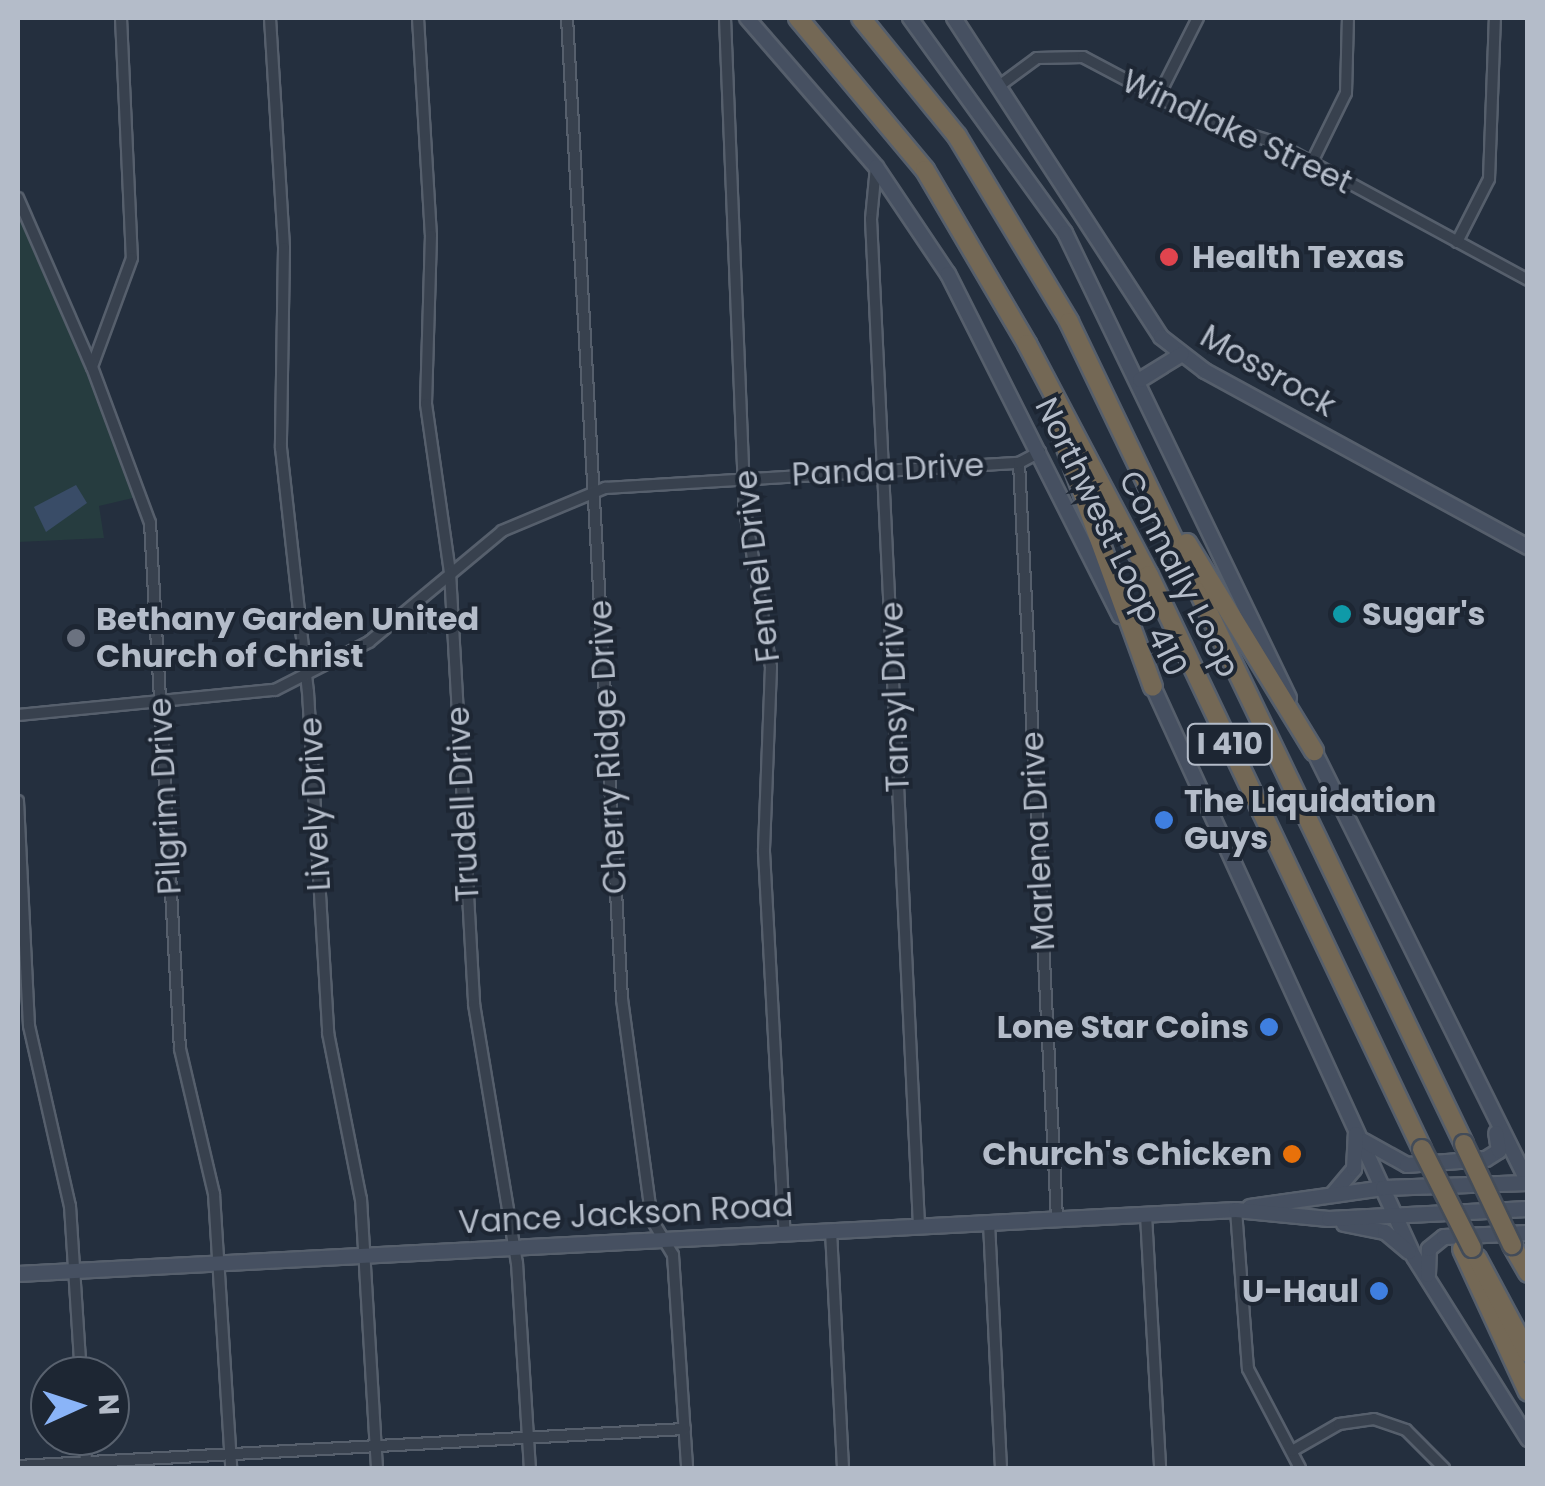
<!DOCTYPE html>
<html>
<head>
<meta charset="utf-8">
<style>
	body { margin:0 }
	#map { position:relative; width:1545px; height:1486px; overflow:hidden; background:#242f3e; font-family:Poppins,sans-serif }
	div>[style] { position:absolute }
	.green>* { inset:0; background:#263c3f }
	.water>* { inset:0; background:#394c67 }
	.roads { filter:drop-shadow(2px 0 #565f6c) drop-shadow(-2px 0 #565f6c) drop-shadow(0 2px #565f6c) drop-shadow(0 -2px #565f6c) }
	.street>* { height:10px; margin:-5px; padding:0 5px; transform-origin:5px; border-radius:5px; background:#38414e }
	.secondary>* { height:14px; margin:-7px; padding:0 7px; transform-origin:7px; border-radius:7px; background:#465061 }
	.highway>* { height:18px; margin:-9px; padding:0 9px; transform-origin:9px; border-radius:9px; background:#746855 }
	.bridges { filter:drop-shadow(2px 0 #434c59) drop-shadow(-2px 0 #434c59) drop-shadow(0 2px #434c59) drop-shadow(0 -2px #434c59) }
	.highway-bridge>* { height:18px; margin:-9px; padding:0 9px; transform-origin:9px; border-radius:9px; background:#746855 }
	.dots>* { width:28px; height:28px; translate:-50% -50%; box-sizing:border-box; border:5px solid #1d2633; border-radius:50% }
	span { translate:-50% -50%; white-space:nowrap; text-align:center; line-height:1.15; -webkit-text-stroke:8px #1d2633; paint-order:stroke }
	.shield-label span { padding:2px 8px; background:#1d2633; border:2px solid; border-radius:8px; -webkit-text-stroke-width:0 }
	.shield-label { font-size:30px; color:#b4bcc9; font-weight:700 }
	.street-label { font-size:32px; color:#b4bcc9 }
	.poi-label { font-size:32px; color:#b4bcc9; font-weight:700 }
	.left { translate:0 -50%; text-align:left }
	.right { translate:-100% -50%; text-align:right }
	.frame { position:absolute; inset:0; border:20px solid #b4bcc9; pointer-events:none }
	.north { position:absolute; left:30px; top:1356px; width:100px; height:100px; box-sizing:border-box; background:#1d2633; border:2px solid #59626f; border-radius:50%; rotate:87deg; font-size:28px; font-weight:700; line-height:40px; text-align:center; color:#b4bcc9 }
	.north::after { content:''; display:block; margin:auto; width:35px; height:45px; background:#8ab4f8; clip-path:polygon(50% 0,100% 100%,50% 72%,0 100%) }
</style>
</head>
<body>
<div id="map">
	<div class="green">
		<div style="clip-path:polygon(18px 206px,137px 497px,99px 506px,104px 538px,18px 542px)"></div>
	</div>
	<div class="water">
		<div style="clip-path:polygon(76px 485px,87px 503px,46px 532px,34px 507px)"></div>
	</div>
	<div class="roads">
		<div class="street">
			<div style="left:121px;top:18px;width:240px;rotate:87.4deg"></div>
			<div style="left:132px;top:258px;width:116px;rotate:110.2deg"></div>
			<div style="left:92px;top:367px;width:166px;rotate:69.6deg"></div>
			<div style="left:150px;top:523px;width:527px;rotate:86.74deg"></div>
			<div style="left:180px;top:1049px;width:149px;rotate:76.8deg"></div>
			<div style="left:214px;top:1194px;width:275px;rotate:86.4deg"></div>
			<div style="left:270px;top:18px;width:230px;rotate:86.5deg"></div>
			<div style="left:284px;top:248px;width:200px;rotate:90.9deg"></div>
			<div style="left:281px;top:448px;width:245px;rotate:83.7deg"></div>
			<div style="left:308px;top:692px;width:342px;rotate:86.6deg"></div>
			<div style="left:328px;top:1033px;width:169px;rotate:78.8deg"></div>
			<div style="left:361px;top:1199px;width:269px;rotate:86.6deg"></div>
			<div style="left:418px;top:18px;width:217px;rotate:86.6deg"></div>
			<div style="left:431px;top:235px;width:169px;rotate:91.7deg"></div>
			<div style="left:426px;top:404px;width:170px;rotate:81.9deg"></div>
			<div style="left:450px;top:572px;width:433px;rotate:86.8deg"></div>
			<div style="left:474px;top:1004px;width:263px;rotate:80.6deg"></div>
			<div style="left:517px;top:1263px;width:205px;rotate:86.4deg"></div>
			<div style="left:567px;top:18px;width:983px;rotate:86.79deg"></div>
			<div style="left:622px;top:999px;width:223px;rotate:82.3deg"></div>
			<div style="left:652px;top:1220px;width:41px;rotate:59deg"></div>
			<div style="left:673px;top:1255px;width:213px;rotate:86.2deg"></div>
			<div style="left:725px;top:18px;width:492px;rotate:87.7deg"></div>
			<div style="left:745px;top:510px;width:159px;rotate:80.6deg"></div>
			<div style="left:771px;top:667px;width:185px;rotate:92.2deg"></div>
			<div style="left:764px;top:852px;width:383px;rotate:86.9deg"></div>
			<div style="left:999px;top:86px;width:47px;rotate:-36.4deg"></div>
			<div style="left:1037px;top:58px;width:46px;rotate:-1.2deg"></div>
			<div style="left:1083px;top:57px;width:135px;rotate:27.9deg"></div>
			<div style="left:1202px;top:120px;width:75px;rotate:17deg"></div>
			<div style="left:1274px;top:142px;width:289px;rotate:28.5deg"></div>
			<div style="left:1157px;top:99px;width:91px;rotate:-63.2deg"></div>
			<div style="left:1312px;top:162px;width:77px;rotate:-63.8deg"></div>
			<div style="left:1346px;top:93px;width:75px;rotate:-88.5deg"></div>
			<div style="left:876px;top:167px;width:52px;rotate:95.5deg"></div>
			<div style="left:871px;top:219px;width:1009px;rotate:87.27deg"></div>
			<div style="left:18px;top:198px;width:184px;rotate:66.4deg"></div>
			<div style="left:1457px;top:242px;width:71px;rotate:-63.1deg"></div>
			<div style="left:1489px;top:179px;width:161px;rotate:-87.9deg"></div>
			<div style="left:1019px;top:463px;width:757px;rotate:87.12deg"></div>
			<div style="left:18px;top:715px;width:258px;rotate:-5.6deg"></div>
			<div style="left:275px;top:690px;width:106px;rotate:-27.1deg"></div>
			<div style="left:369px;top:642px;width:173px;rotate:-39.8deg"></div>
			<div style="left:502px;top:531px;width:112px;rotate:-22.7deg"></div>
			<div style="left:605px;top:488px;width:415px;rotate:-3.5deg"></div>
			<div style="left:1019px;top:463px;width:24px;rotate:-28deg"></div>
			<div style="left:18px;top:801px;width:225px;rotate:87.2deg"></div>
			<div style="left:29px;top:1026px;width:185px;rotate:77.2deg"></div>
			<div style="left:70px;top:1206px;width:170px;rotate:86.3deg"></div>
			<div style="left:1236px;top:1210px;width:159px;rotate:85.7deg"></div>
			<div style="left:1248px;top:1369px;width:112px;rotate:62.3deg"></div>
			<div style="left:1146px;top:1215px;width:253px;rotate:86.8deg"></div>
			<div style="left:989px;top:1223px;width:245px;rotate:87.2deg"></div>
			<div style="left:831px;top:1231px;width:237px;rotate:87.1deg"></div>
			<div style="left:85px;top:1436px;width:32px;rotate:88deg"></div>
			<div style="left:1292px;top:1451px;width:54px;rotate:-29.9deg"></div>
			<div style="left:1339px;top:1424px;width:35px;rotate:-8deg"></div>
			<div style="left:1374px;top:1419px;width:34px;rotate:19deg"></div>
			<div style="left:1406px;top:1430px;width:54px;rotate:45deg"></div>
			<div style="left:18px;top:1466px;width:668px;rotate:-3.18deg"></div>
		</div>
		<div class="secondary">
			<div style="left:747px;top:18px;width:197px;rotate:49.1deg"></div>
			<div style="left:876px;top:167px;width:129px;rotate:56.1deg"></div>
			<div style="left:948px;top:274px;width:383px;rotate:63.3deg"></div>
			<div style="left:910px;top:18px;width:265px;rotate:54.2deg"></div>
			<div style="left:1065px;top:233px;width:516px;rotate:64.28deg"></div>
			<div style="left:954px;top:18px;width:380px;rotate:57deg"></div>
			<div style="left:1161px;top:337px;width:56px;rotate:37.7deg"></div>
			<div style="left:1205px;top:371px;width:368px;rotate:28.6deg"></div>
			<div style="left:1140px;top:380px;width:49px;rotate:-31.8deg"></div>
			<div style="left:1150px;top:680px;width:635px;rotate:65.41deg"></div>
			<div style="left:1414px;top:1257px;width:215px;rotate:57.9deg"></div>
			<div style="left:1311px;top:745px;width:489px;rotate:63.6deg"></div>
			<div style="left:1364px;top:1141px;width:49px;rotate:29.2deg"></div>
			<div style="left:1407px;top:1165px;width:79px;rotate:-4.3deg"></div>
			<div style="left:1486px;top:1159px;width:15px;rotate:-32deg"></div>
			<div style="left:1499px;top:1151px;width:18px;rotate:-99deg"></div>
			<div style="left:1333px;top:1194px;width:33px;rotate:-50deg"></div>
			<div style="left:1354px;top:1169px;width:35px;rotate:-87deg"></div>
			<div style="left:1250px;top:1207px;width:134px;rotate:-8.1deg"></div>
			<div style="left:1383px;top:1188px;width:145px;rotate:-2deg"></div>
			<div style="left:1344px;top:1224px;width:42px;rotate:11deg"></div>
			<div style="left:1385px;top:1232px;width:31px;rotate:40deg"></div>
			<div style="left:18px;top:1274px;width:1220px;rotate:-3.01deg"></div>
			<div style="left:1236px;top:1210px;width:93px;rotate:5.5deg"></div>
			<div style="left:1329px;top:1219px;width:199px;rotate:-2.9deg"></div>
			<div style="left:1428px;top:1275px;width:26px;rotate:-88deg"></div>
			<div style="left:1429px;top:1249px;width:19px;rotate:-39deg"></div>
			<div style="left:1444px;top:1237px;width:84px;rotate:-2.7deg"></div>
		</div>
		<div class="highway">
			<div style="left:798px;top:18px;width:198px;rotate:50.1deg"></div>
			<div style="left:925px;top:170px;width:202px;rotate:59.6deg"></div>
			<div style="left:1027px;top:344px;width:261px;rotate:62.2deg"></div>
			<div style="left:1149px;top:575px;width:636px;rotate:64.56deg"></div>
			<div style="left:861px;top:18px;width:152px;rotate:50.9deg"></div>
			<div style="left:957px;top:136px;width:217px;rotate:58.9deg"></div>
			<div style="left:1069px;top:322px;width:912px;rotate:64.33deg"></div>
			<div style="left:1054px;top:415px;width:289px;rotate:70deg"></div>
			<div style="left:1187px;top:543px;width:244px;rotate:58.6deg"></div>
			<div style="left:1512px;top:1245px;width:32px;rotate:60deg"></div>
			<div style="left:1462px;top:1249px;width:157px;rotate:65.2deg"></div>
			<div style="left:1477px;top:1258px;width:108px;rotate:61.8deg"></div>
		</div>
	</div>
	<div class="bridges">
		<div class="highway-bridge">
			<div style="left:1464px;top:1144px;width:112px;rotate:64.6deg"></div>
			<div style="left:1422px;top:1149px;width:111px;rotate:63.2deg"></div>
		</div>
	</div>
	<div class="dots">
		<div style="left:1169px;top:257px;background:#e0444e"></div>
		<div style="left:1342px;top:614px;background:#0f9aa8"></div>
		<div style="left:76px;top:638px;background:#6b7280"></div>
		<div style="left:1164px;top:820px;background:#3f7fe0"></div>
		<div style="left:1269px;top:1027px;background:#3f7fe0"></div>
		<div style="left:1292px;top:1154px;background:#e8710a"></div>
		<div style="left:1379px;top:1291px;background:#3f7fe0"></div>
	</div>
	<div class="shield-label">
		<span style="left:1230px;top:744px">I 410</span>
	</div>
	<div class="street-label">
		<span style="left:1237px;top:132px;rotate:25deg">Windlake Street</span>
		<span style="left:1268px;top:371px;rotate:30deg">Mossrock</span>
		<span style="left:888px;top:470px;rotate:-3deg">Panda Drive</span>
		<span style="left:1111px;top:537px;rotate:64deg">Northwest Loop 410</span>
		<span style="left:757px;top:566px;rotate:-97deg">Fennel Drive</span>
		<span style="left:1179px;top:574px;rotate:63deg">Connally Loop</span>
		<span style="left:895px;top:697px;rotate:-92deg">Tansyl Drive</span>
		<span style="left:608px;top:747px;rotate:-93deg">Cherry Ridge Drive</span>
		<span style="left:165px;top:796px;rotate:-93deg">Pilgrim Drive</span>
		<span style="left:315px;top:804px;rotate:-93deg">Lively Drive</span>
		<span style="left:463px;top:804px;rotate:-93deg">Trudell Drive</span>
		<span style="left:1038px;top:841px;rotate:-93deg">Marlena Drive</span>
		<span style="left:626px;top:1214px;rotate:-3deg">Vance Jackson Road</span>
	</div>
	<div class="poi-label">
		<span class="left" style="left:1192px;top:257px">Health Texas</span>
		<span class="left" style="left:1362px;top:614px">Sugar's</span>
		<span class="left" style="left:96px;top:638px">Bethany Garden United<br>Church of Christ</span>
		<span class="left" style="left:1184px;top:820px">The Liquidation<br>Guys</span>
		<span class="right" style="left:1249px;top:1027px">Lone Star Coins</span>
		<span class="right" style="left:1272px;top:1154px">Church's Chicken</span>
		<span class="right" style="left:1359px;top:1291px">U-Haul</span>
	</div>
	<div class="frame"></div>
	<div class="north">N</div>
</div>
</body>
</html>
